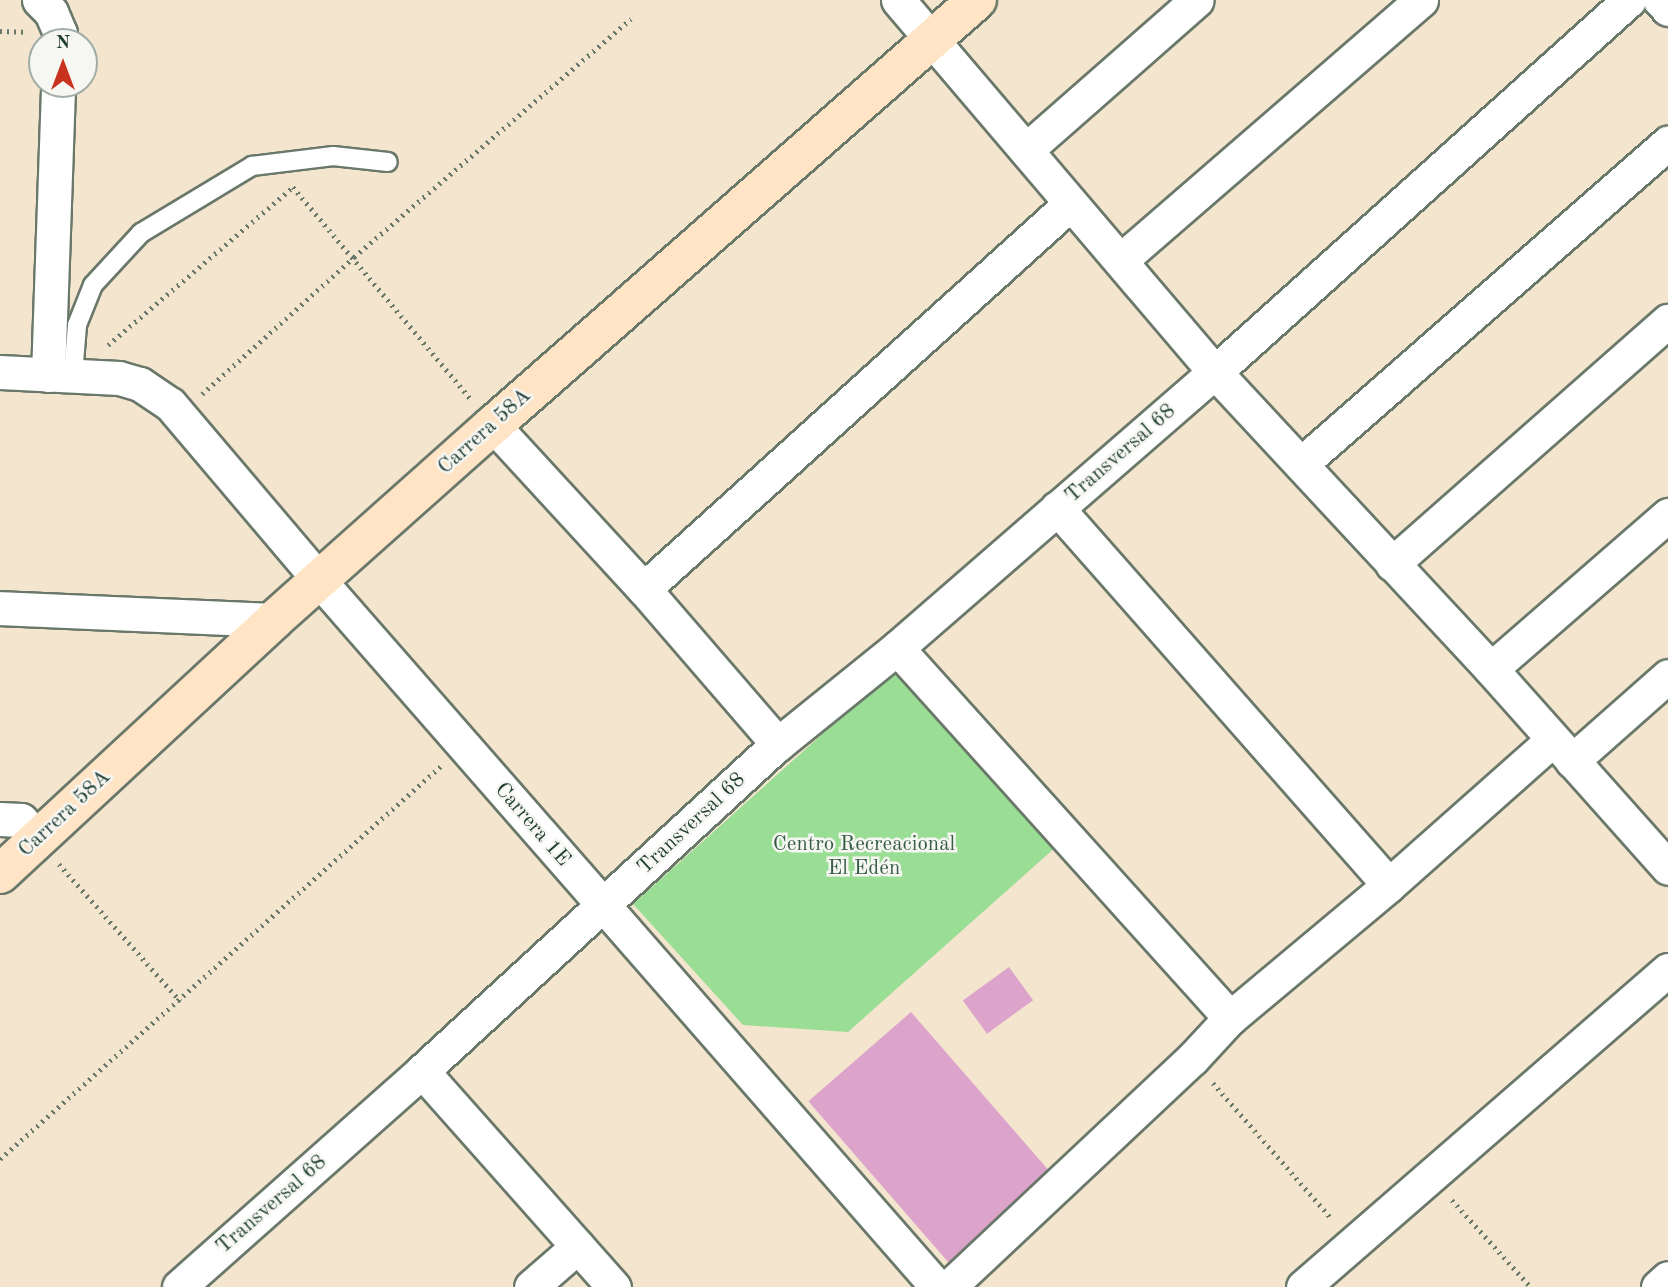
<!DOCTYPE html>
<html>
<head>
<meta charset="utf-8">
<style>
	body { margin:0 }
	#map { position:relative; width:1668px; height:1287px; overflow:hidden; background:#f4e5cf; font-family:"Old Standard TT",serif }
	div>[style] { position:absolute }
	.green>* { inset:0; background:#9add95 }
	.building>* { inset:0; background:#dda4cb; transform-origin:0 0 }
	.path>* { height:4.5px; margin-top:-2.25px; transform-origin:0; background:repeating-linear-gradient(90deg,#6a786a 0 2px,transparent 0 7px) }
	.roads { filter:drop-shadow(2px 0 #6a786a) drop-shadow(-2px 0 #6a786a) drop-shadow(0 2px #6a786a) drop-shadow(0 -2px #6a786a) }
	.lane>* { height:18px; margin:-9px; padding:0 9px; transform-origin:9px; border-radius:9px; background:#fff }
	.street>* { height:33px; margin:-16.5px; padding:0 16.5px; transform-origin:16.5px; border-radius:16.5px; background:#fff }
	.secondary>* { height:38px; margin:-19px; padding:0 19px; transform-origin:19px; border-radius:19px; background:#ffe4c6 }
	span { translate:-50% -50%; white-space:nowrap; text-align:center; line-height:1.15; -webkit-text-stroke:5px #f6f6f2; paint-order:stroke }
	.street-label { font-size:21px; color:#1f3d34 }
	.park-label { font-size:21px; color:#385d47 }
	.north { position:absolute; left:28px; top:28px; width:70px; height:70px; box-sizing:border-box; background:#f6f6f2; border:2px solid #a0aca6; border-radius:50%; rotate:0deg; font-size:19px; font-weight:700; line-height:28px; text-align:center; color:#1f3d34 }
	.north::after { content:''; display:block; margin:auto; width:24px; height:32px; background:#c8321e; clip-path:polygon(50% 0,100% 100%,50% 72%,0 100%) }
</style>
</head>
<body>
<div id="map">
	<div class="green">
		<div style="clip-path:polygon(896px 668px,1057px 846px,848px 1032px,743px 1025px,633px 904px)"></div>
	</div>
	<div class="building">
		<div style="left:1009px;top:967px;width:41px;height:57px;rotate:54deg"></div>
		<div style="left:911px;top:1012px;width:218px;height:136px;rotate:49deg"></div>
	</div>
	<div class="path">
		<div style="left:0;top:31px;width:24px;rotate:2deg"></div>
		<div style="left:108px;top:345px;width:243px;rotate:-40.5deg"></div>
		<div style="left:293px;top:187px;width:277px;rotate:50deg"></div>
		<div style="left:202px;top:394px;width:205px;rotate:-42deg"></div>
		<div style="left:354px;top:257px;width:365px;rotate:-40.7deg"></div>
		<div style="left:59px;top:864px;width:183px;rotate:48.5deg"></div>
		<div style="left:1213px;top:1083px;width:181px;rotate:48.8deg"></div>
		<div style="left:0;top:1159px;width:591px;rotate:-41.71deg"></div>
		<div style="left:1452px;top:1200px;width:118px;rotate:47.8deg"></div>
	</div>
	<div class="roads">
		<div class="lane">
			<div style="left:73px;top:375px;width:50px;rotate:-85.4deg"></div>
			<div style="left:77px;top:325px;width:43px;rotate:-68.2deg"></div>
			<div style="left:93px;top:285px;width:71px;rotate:-47.3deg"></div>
			<div style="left:141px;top:233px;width:130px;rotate:-31.1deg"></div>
			<div style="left:252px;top:166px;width:82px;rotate:-7deg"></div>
			<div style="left:333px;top:156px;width:55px;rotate:6.2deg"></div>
		</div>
		<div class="street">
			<div style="left:39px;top:0;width:17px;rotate:45deg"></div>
			<div style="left:51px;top:12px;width:23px;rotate:67deg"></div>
			<div style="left:60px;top:33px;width:9px;rotate:90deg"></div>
			<div style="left:898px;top:0;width:489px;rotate:49.6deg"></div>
			<div style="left:1215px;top:372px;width:405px;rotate:47.1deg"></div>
			<div style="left:1491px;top:669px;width:266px;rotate:48.3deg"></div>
			<div style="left:1660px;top:0;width:12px;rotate:48deg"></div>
			<div style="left:1026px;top:150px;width:227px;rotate:-41.3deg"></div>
			<div style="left:1121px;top:260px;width:397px;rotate:-40.9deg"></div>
			<div style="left:0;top:372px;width:119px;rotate:2.9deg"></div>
			<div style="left:119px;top:378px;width:22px;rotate:16deg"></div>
			<div style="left:140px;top:384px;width:36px;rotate:34deg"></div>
			<div style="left:170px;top:404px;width:231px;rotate:49.7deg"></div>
			<div style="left:319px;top:580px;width:939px;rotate:48.84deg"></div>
			<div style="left:48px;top:375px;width:291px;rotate:-88deg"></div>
			<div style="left:493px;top:425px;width:223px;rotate:47.4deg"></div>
			<div style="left:644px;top:589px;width:205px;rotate:49.2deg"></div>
			<div style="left:1301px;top:464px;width:488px;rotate:-41.2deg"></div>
			<div style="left:1057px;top:508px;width:502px;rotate:48.63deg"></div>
			<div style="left:1392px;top:564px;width:368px;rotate:-41.4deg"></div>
			<div style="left:644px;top:589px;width:574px;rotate:-42.11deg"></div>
			<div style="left:0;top:608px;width:274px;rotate:2.5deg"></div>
			<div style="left:897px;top:648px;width:498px;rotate:48deg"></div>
			<div style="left:1491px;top:669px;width:235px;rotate:-41deg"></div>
			<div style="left:1572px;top:761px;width:128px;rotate:-41.5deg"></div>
			<div style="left:0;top:819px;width:21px;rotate:3deg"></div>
			<div style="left:21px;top:820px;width:26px;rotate:47deg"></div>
			<div style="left:422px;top:1071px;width:289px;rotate:48.4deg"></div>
			<div style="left:179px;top:1287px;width:325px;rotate:-41.6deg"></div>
			<div style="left:422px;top:1071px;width:483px;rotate:-42.6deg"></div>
			<div style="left:778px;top:744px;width:153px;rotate:-38.9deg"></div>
			<div style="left:897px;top:648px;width:421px;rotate:-41deg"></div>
			<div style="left:1215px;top:372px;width:557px;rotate:-41.94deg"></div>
			<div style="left:531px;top:1287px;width:62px;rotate:-41.1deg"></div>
			<div style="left:949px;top:1287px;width:333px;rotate:-43.2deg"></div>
			<div style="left:1192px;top:1059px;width:56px;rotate:-47.2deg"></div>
			<div style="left:1230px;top:1018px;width:207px;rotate:-39.9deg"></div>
			<div style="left:1389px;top:885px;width:217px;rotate:-41.6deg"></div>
			<div style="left:1303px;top:1287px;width:483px;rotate:-41deg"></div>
			<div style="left:1658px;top:1287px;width:13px;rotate:-42deg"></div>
		</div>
		<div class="secondary">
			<div style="left:0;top:874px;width:374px;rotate:-42.8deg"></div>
			<div style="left:274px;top:620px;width:293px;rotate:-41.7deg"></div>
			<div style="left:493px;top:425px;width:644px;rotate:-41.29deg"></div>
		</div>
	</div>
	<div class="street-label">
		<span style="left:485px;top:432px;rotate:-42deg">Carrera 58A</span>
		<span style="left:1121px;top:454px;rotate:-41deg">Transversal 68</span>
		<span style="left:65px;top:814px;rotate:-43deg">Carrera 58A</span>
		<span style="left:692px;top:824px;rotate:-43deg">Transversal 68</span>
		<span style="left:532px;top:825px;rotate:49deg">Carrera 1E</span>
		<span style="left:272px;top:1205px;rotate:-41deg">Transversal 68</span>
	</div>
	<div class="park-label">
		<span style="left:864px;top:857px">Centro Recreacional<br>El Edén</span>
	</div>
	<div class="north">N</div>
</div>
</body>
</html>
